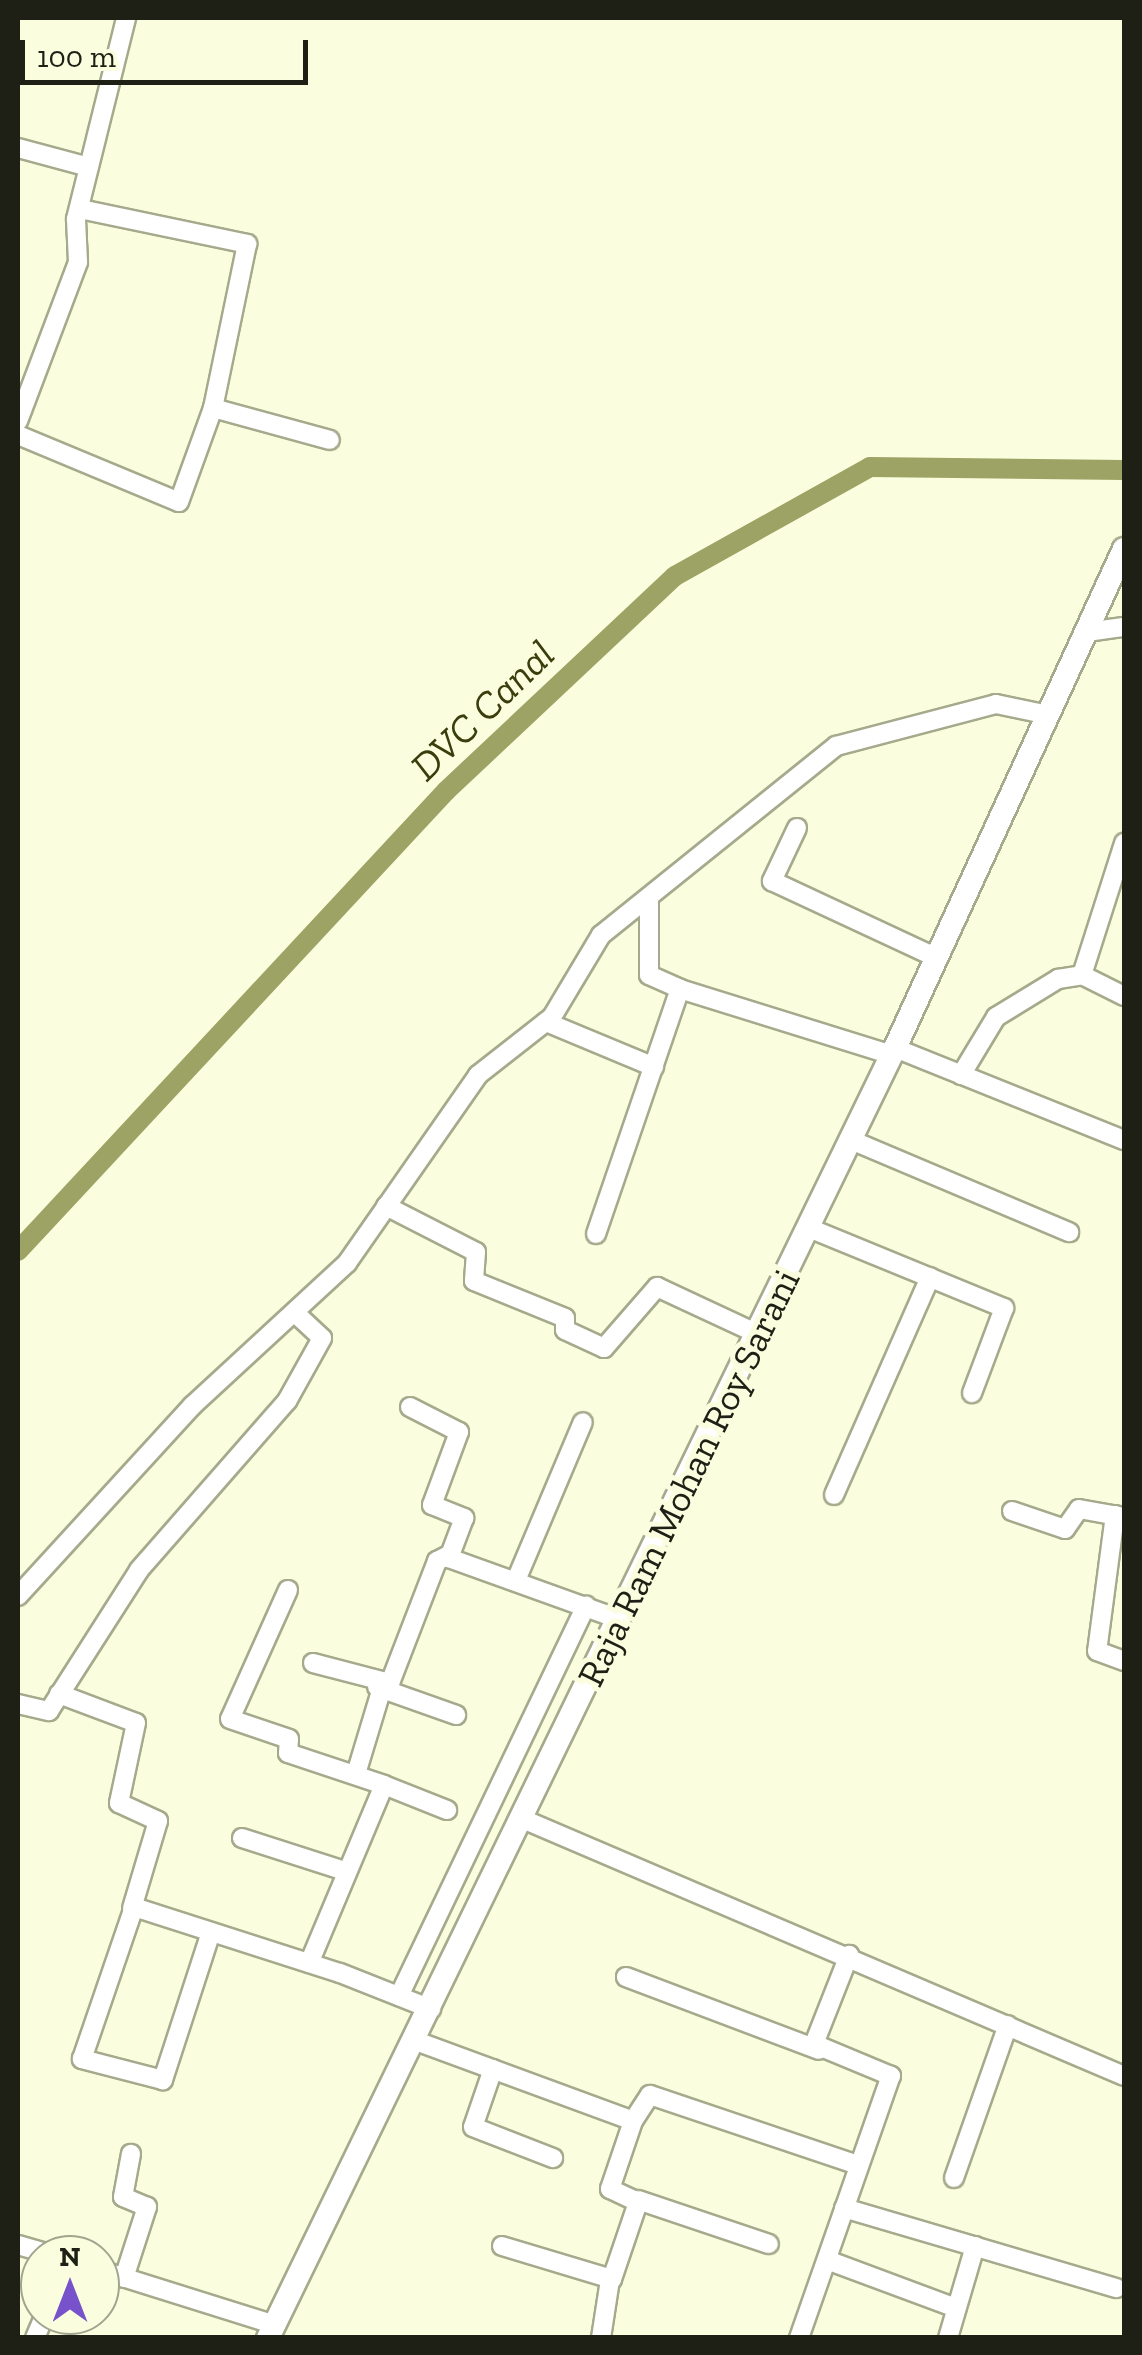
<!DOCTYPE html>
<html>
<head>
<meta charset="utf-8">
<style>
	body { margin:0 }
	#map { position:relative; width:1142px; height:2355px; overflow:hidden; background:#fafedf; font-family:"Zilla Slab",serif }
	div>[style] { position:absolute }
	.canal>* { height:20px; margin:-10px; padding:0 10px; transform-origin:10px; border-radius:10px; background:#9da364 }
	.roads { filter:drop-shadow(2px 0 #a6aa8c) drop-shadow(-2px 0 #a6aa8c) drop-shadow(0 2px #a6aa8c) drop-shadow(0 -2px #a6aa8c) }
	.street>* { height:18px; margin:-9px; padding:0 9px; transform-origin:9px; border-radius:9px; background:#fff }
	.secondary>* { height:22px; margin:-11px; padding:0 11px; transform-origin:11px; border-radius:11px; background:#fff }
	span { translate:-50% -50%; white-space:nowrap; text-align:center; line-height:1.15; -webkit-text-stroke:10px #fafedf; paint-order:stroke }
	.street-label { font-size:38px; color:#1f2015 }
	.water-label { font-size:40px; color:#3a3e0c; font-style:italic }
	.frame { position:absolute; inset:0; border:20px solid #1f2015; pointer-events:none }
	.north { position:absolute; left:20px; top:2235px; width:100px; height:100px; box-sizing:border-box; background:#fafedf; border:2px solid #a2a58e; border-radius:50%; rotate:0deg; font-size:28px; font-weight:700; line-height:40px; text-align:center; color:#1f2015 }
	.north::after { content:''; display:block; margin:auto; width:35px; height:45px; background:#7752cb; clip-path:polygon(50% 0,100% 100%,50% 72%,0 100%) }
	.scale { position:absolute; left:20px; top:40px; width:288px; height:45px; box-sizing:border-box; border:5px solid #1f2015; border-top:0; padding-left:12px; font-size:30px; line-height:35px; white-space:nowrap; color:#1f2015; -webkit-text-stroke:8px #fafedf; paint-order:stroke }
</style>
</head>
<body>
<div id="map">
	<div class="canal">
		<div style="left:18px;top:1251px;width:628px;rotate:-47.06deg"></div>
		<div style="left:446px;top:791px;width:314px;rotate:-43.2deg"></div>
		<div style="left:675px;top:576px;width:223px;rotate:-29.2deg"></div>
		<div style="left:870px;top:467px;width:254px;rotate:0.7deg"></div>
	</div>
	<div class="roads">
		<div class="street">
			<div style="left:18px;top:148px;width:73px;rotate:15deg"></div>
			<div style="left:80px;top:209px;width:171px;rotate:11.8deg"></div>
			<div style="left:247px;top:244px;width:167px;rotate:101.7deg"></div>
			<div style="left:213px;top:408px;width:121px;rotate:15.3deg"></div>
			<div style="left:18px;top:421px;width:170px;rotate:-69.3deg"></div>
			<div style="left:78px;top:262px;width:43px;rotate:-92.7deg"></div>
			<div style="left:76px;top:219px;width:207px;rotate:-76deg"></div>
			<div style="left:18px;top:435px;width:174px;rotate:22.6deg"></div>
			<div style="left:179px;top:502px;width:100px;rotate:-70.1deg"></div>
			<div style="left:1087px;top:632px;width:37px;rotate:-8deg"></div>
			<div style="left:797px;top:828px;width:59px;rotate:115.3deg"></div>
			<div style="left:772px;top:881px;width:182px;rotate:25deg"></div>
			<div style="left:649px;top:899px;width:76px;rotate:90deg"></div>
			<div style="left:649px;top:975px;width:34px;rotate:24deg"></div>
			<div style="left:1082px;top:975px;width:139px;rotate:-72.3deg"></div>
			<div style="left:546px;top:1022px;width:117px;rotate:22.6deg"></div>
			<div style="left:895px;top:1048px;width:247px;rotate:21.9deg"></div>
			<div style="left:961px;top:1075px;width:68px;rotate:-58.9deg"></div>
			<div style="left:996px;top:1017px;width:73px;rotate:-31.5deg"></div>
			<div style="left:1058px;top:979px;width:24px;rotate:-9deg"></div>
			<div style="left:1082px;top:975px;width:47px;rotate:26.6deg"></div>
			<div style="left:851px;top:1140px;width:237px;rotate:22.9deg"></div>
			<div style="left:386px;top:1206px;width:101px;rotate:27.1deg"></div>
			<div style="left:476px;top:1252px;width:29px;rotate:94deg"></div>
			<div style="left:474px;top:1281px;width:98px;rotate:22.1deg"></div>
			<div style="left:565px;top:1318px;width:12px;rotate:90deg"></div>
			<div style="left:565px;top:1330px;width:43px;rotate:24.8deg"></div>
			<div style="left:604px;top:1348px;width:81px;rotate:-49deg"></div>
			<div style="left:657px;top:1287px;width:111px;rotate:25deg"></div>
			<div style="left:809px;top:1228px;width:211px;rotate:22.3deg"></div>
			<div style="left:1004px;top:1308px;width:91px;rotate:110.6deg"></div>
			<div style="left:596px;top:1234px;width:259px;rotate:-71.1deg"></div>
			<div style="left:680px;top:989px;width:222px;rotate:17.3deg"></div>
			<div style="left:410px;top:1407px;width:55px;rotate:27deg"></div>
			<div style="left:459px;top:1432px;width:78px;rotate:110.3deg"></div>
			<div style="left:432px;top:1505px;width:35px;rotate:22deg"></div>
			<div style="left:464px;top:1518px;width:43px;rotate:110.6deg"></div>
			<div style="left:449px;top:1558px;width:183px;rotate:19.8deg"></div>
			<div style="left:834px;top:1495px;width:238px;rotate:-66.2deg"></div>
			<div style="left:1012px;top:1511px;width:56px;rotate:18.8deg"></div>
			<div style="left:1065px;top:1529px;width:24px;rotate:-55deg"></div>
			<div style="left:1079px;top:1509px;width:46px;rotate:10.1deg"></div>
			<div style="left:1115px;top:1515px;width:137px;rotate:97.5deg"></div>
			<div style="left:1097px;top:1651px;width:29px;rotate:20deg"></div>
			<div style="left:517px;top:1578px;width:169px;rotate:-67.1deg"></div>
			<div style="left:288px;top:1590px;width:141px;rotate:114.2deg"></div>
			<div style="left:230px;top:1719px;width:62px;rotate:18.7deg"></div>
			<div style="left:289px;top:1739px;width:14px;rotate:94deg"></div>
			<div style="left:288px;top:1753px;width:101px;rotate:18.4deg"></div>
			<div style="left:384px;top:1785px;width:193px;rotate:112.8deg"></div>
			<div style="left:18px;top:1596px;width:258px;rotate:-47.5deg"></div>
			<div style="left:192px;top:1406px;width:211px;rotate:-42.7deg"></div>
			<div style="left:347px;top:1263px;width:229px;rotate:-55.1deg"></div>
			<div style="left:478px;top:1075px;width:94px;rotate:-38.1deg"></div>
			<div style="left:552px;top:1017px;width:96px;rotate:-59.1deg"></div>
			<div style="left:601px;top:935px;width:302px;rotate:-38.8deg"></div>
			<div style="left:836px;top:746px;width:165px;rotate:-14.7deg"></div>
			<div style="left:996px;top:704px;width:54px;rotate:11.7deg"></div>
			<div style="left:313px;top:1663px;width:80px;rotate:14.6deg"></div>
			<div style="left:390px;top:1683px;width:131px;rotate:-68.9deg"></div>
			<div style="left:437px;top:1561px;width:11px;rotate:-27deg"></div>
			<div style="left:377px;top:1687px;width:84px;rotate:19.5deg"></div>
			<div style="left:59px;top:1694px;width:82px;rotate:20.6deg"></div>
			<div style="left:136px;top:1723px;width:82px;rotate:102deg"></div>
			<div style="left:119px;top:1803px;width:43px;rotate:24.8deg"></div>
			<div style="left:158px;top:1821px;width:91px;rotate:106.6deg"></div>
			<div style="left:18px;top:1704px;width:32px;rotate:13deg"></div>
			<div style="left:49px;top:1711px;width:167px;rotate:-57.4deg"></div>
			<div style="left:139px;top:1570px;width:225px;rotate:-48.8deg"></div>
			<div style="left:287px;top:1401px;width:72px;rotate:-60.9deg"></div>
			<div style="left:322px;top:1338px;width:34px;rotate:-137deg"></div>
			<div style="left:356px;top:1774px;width:90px;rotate:-73.2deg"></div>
			<div style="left:384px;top:1785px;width:68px;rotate:21.6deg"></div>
			<div style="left:525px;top:1820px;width:651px;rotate:23.14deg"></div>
			<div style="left:242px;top:1838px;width:108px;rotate:17.8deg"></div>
			<div style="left:211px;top:1932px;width:156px;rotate:108deg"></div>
			<div style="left:163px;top:2080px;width:84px;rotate:-165.5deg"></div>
			<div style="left:82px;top:2059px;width:161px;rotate:-71.1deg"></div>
			<div style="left:134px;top:1907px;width:216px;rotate:17.8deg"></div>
			<div style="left:340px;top:1973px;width:98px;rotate:21.6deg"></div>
			<div style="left:626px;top:1977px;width:206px;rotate:20.7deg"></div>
			<div style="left:399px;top:1996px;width:433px;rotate:-64.4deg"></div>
			<div style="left:416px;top:2041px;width:231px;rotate:20.2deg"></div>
			<div style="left:633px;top:2121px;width:31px;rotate:-57deg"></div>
			<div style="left:650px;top:2095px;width:219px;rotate:18.6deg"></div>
			<div style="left:493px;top:2069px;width:61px;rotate:109deg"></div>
			<div style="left:473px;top:2127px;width:86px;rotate:21.2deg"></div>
			<div style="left:954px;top:2178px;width:162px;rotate:-70.6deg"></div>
			<div style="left:638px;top:2200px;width:138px;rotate:18.6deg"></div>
			<div style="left:844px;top:2208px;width:284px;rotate:16.4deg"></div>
			<div style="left:18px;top:2245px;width:35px;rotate:16deg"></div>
			<div style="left:502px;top:2246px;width:115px;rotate:16.7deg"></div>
			<div style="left:612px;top:2279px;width:81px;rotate:-71.3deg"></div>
			<div style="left:638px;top:2202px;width:31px;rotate:-155deg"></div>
			<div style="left:610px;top:2189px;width:72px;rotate:-71.3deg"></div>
			<div style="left:827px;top:2260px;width:138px;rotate:20.4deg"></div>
			<div style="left:100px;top:2270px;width:183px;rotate:17.4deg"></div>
			<div style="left:124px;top:2278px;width:75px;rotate:-72.1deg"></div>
			<div style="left:147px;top:2207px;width:26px;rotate:-157deg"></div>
			<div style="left:123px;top:2197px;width:44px;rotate:-79.5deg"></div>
			<div style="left:35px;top:2338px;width:25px;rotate:-67deg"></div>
			<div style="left:601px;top:2338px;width:59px;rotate:-81.2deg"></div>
			<div style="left:799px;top:2338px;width:278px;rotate:-70.7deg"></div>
			<div style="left:891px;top:2076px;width:83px;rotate:-157.4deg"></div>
			<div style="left:814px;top:2044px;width:96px;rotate:-68.5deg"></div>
			<div style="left:948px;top:2338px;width:96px;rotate:-73.6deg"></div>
		</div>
		<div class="secondary">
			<div style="left:268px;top:2338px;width:1434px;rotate:-64.08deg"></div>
			<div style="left:895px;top:1048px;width:549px;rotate:-65.35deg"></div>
		</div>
	</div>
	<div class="street-label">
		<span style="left:689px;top:1478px;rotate:-64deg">Raja Ram Mohan Roy Sarani</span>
	</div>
	<div class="water-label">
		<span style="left:482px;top:710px;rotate:-44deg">DVC Canal</span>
	</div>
	<div class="frame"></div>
	<div class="north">N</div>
	<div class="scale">100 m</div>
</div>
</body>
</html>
